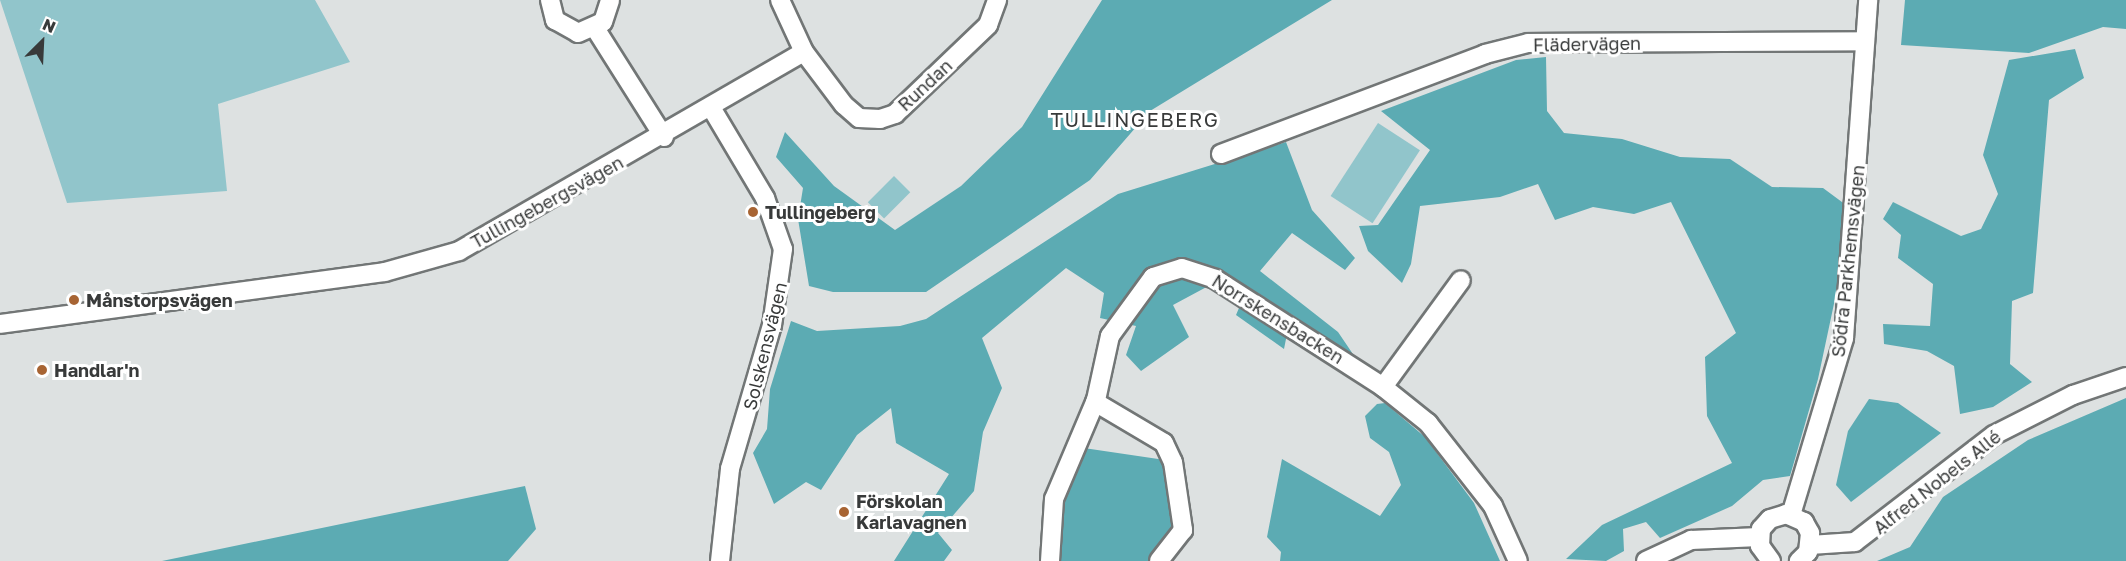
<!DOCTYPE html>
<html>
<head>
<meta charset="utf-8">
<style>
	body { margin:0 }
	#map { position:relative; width:2126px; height:561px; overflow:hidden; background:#dde1e1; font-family:"Golos Text",sans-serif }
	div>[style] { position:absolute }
	.green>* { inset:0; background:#91c5cb; transform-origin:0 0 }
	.forest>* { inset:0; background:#5cabb3 }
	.roads { filter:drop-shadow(2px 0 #727676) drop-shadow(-2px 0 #727676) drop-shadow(0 2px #727676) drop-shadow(0 -2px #727676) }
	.minor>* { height:18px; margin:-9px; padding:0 9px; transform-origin:9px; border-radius:9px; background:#fff }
	.dots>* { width:16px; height:16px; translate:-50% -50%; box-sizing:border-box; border:3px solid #fff; border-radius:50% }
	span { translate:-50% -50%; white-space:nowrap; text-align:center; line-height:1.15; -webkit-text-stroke:6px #fff; paint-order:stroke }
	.street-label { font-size:18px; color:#383a3a }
	.poi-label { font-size:18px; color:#383a3a; font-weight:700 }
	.left { translate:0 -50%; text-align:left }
	.neighbourhood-label { font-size:20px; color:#383a3a; letter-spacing:1.5px }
	.north { position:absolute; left:12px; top:12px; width:60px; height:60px; -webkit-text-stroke:4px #fff; paint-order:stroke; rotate:24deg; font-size:16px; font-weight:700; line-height:24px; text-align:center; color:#383a3a }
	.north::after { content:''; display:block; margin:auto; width:21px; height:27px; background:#383a3a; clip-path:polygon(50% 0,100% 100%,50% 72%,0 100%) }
</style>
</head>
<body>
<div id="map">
	<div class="green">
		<div style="clip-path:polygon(0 0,315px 0,350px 62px,218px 104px,227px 191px,67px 203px)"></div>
		<div style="left:1378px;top:123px;width:50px;height:87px;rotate:33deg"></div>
		<div style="left:894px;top:176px;width:23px;height:37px;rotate:45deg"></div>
	</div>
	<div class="forest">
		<div style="clip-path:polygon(1102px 0,1332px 0,1150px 111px,1090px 180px,926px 292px,833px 292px,809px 286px,798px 219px,803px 188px,776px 157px,785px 132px,834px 186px,895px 230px,961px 186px,1022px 127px)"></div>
		<div style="clip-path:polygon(1905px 0,2126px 0,2126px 29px,2103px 27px,2029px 53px,1901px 45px)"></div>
		<div style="clip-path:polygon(2075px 49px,2084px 78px,2049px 100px,2033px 293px,2012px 301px,2010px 364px,2032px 382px,1993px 407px,1960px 414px,1954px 366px,1927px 351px,1884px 344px,1883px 324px,1930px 326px,1933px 284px,1898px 258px,1901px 235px,1883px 219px,1893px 202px,1961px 236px,1981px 229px,1998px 194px,1983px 155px,2009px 60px)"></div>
		<div style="clip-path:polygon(1546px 57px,1547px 111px,1564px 133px,1622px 139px,1680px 157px,1730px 159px,1772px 187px,1823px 188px,1846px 205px,1842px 266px,1818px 379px,1790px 476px,1763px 480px,1732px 506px,1660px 538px,1646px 522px,1623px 529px,1624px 551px,1606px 561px,1566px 559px,1602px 525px,1732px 463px,1707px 416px,1705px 357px,1736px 333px,1671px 202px,1634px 214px,1593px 207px,1555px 220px,1538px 184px,1500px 197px,1420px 206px,1411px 264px,1402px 283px,1368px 251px,1359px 226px,1378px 225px,1430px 150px,1381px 111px,1516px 60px)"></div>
		<div style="clip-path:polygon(1286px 142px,1312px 210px,1355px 258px,1345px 270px,1292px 233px,1260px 271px,1338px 332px,1361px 366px,1291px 314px,1284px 349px,1236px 315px,1247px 289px,1227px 276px,1173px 305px,1189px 337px,1141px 371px,1126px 355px,1136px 326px,1100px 318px,1104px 293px,1066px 268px,982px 338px,1002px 388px,983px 432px,974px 491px,938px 533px,952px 550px,944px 561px,894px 561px,949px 474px,896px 443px,891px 408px,857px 435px,821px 490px,806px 482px,774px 504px,753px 453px,767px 429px,770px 389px,791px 321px,817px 331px,900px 326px,926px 319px,1118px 194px)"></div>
		<div style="clip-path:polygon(2126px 398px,2126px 561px,1877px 561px,1910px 547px,1943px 497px,2028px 440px)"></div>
		<div style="clip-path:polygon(1869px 399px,1898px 403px,1941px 433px,1851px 502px,1836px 485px,1848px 431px)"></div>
		<div style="clip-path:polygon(1385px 403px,1425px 437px,1474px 503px,1500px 561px,1280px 561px,1281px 552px,1267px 537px,1282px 459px,1380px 516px,1401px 485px,1389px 452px,1370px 438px,1365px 416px,1377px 404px)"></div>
		<div style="clip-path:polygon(1077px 447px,1165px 460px,1179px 522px,1150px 561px,1056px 561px,1058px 496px)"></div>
		<div style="clip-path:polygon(525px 486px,536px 529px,508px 561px,162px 561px)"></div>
	</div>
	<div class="roads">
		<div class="minor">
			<div style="left:550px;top:0;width:21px;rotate:76deg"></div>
			<div style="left:555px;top:20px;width:26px;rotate:29deg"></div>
			<div style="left:578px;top:33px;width:27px;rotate:-24deg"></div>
			<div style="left:603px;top:22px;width:23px;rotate:-72deg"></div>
			<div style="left:780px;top:0;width:57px;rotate:65.2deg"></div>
			<div style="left:804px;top:52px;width:66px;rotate:53deg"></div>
			<div style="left:844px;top:105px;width:20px;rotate:41deg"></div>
			<div style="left:859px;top:118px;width:21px;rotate:3deg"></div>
			<div style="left:880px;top:119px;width:16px;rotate:-18deg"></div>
			<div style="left:895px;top:114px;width:129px;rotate:-43.7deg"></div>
			<div style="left:988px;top:25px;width:27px;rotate:-70deg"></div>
			<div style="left:595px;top:28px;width:129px;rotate:57.7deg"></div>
			<div style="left:712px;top:109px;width:104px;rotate:59.2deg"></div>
			<div style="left:765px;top:198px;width:54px;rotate:70.6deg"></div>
			<div style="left:783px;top:249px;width:77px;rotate:98.2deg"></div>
			<div style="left:772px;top:325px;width:150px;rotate:106.3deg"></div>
			<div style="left:730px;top:469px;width:93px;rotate:96.2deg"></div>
			<div style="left:1221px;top:154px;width:282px;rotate:-20.7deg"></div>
			<div style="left:1485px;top:54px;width:44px;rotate:-14.3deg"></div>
			<div style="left:1528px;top:43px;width:337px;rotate:-0.3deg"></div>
			<div style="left:0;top:324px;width:388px;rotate:-7.7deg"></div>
			<div style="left:385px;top:272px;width:77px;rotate:-15.8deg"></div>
			<div style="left:459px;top:251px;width:398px;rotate:-30deg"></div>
			<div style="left:1383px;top:387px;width:132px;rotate:-53.9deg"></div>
			<div style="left:1095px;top:402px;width:80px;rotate:30.7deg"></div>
			<div style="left:1164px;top:443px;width:21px;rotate:65deg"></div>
			<div style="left:1173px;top:462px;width:69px;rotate:81.6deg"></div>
			<div style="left:1183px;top:530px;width:39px;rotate:128deg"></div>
			<div style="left:1791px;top:515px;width:185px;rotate:-73.3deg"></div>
			<div style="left:1844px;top:338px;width:339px;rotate:-85.9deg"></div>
			<div style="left:1810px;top:545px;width:45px;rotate:-3.8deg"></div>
			<div style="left:1855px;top:542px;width:175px;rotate:-37.6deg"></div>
			<div style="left:1994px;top:435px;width:89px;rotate:-26.9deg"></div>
			<div style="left:2073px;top:395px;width:56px;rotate:-18.8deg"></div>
			<div style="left:1050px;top:561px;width:62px;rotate:-86.3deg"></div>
			<div style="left:1054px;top:499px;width:108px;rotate:-67deg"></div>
			<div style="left:1096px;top:400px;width:66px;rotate:-77.7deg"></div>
			<div style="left:1110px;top:336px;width:73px;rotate:-53.9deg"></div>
			<div style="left:1153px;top:277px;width:30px;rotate:-17deg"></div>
			<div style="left:1182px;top:268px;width:35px;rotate:18deg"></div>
			<div style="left:1215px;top:279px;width:200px;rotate:32.7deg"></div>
			<div style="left:1383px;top:387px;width:58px;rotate:38.7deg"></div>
			<div style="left:1428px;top:423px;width:105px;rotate:51.9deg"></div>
			<div style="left:1493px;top:506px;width:60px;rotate:65.6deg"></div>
			<div style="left:1646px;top:561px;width:50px;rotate:-25deg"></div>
			<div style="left:1691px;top:540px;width:68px;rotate:-2.5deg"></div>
			<div style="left:1771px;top:561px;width:19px;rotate:-126deg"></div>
			<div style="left:1760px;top:546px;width:17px;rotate:-87deg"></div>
			<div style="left:1761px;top:529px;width:13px;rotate:-48deg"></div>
			<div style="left:1770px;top:519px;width:17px;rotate:-17deg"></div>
			<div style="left:1786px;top:514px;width:20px;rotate:24deg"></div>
			<div style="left:1804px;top:522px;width:13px;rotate:61deg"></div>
			<div style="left:1810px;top:533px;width:19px;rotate:96deg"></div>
			<div style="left:1808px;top:552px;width:13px;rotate:135deg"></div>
		</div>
	</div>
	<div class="dots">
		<div style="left:753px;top:212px;background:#a76433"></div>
		<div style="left:74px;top:300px;background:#a76433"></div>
		<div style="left:42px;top:370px;background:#a76433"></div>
		<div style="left:844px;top:512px;background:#a76433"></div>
	</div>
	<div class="street-label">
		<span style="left:1587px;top:44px;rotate:-1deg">Flädervägen</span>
		<span style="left:925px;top:85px;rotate:-43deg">Rundan</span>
		<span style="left:547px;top:202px;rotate:-29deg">Tullingebergsvägen</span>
		<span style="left:1848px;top:261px;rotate:-84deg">Södra Parkhemsvägen</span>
		<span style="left:1278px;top:319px;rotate:32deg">Norrskensbacken</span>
		<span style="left:765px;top:346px;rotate:-76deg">Solskensvägen</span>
		<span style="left:1937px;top:482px;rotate:-38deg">Alfred Nobels Allé</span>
	</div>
	<div class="poi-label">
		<span class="left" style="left:765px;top:212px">Tullingeberg</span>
		<span class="left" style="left:86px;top:300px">Månstorpsvägen</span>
		<span class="left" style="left:54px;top:370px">Handlar'n</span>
		<span class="left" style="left:856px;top:512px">Förskolan<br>Karlavagnen</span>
	</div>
	<div class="neighbourhood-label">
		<span style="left:1135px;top:119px">TULLINGEBERG</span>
	</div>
	<div class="north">N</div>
</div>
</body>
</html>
